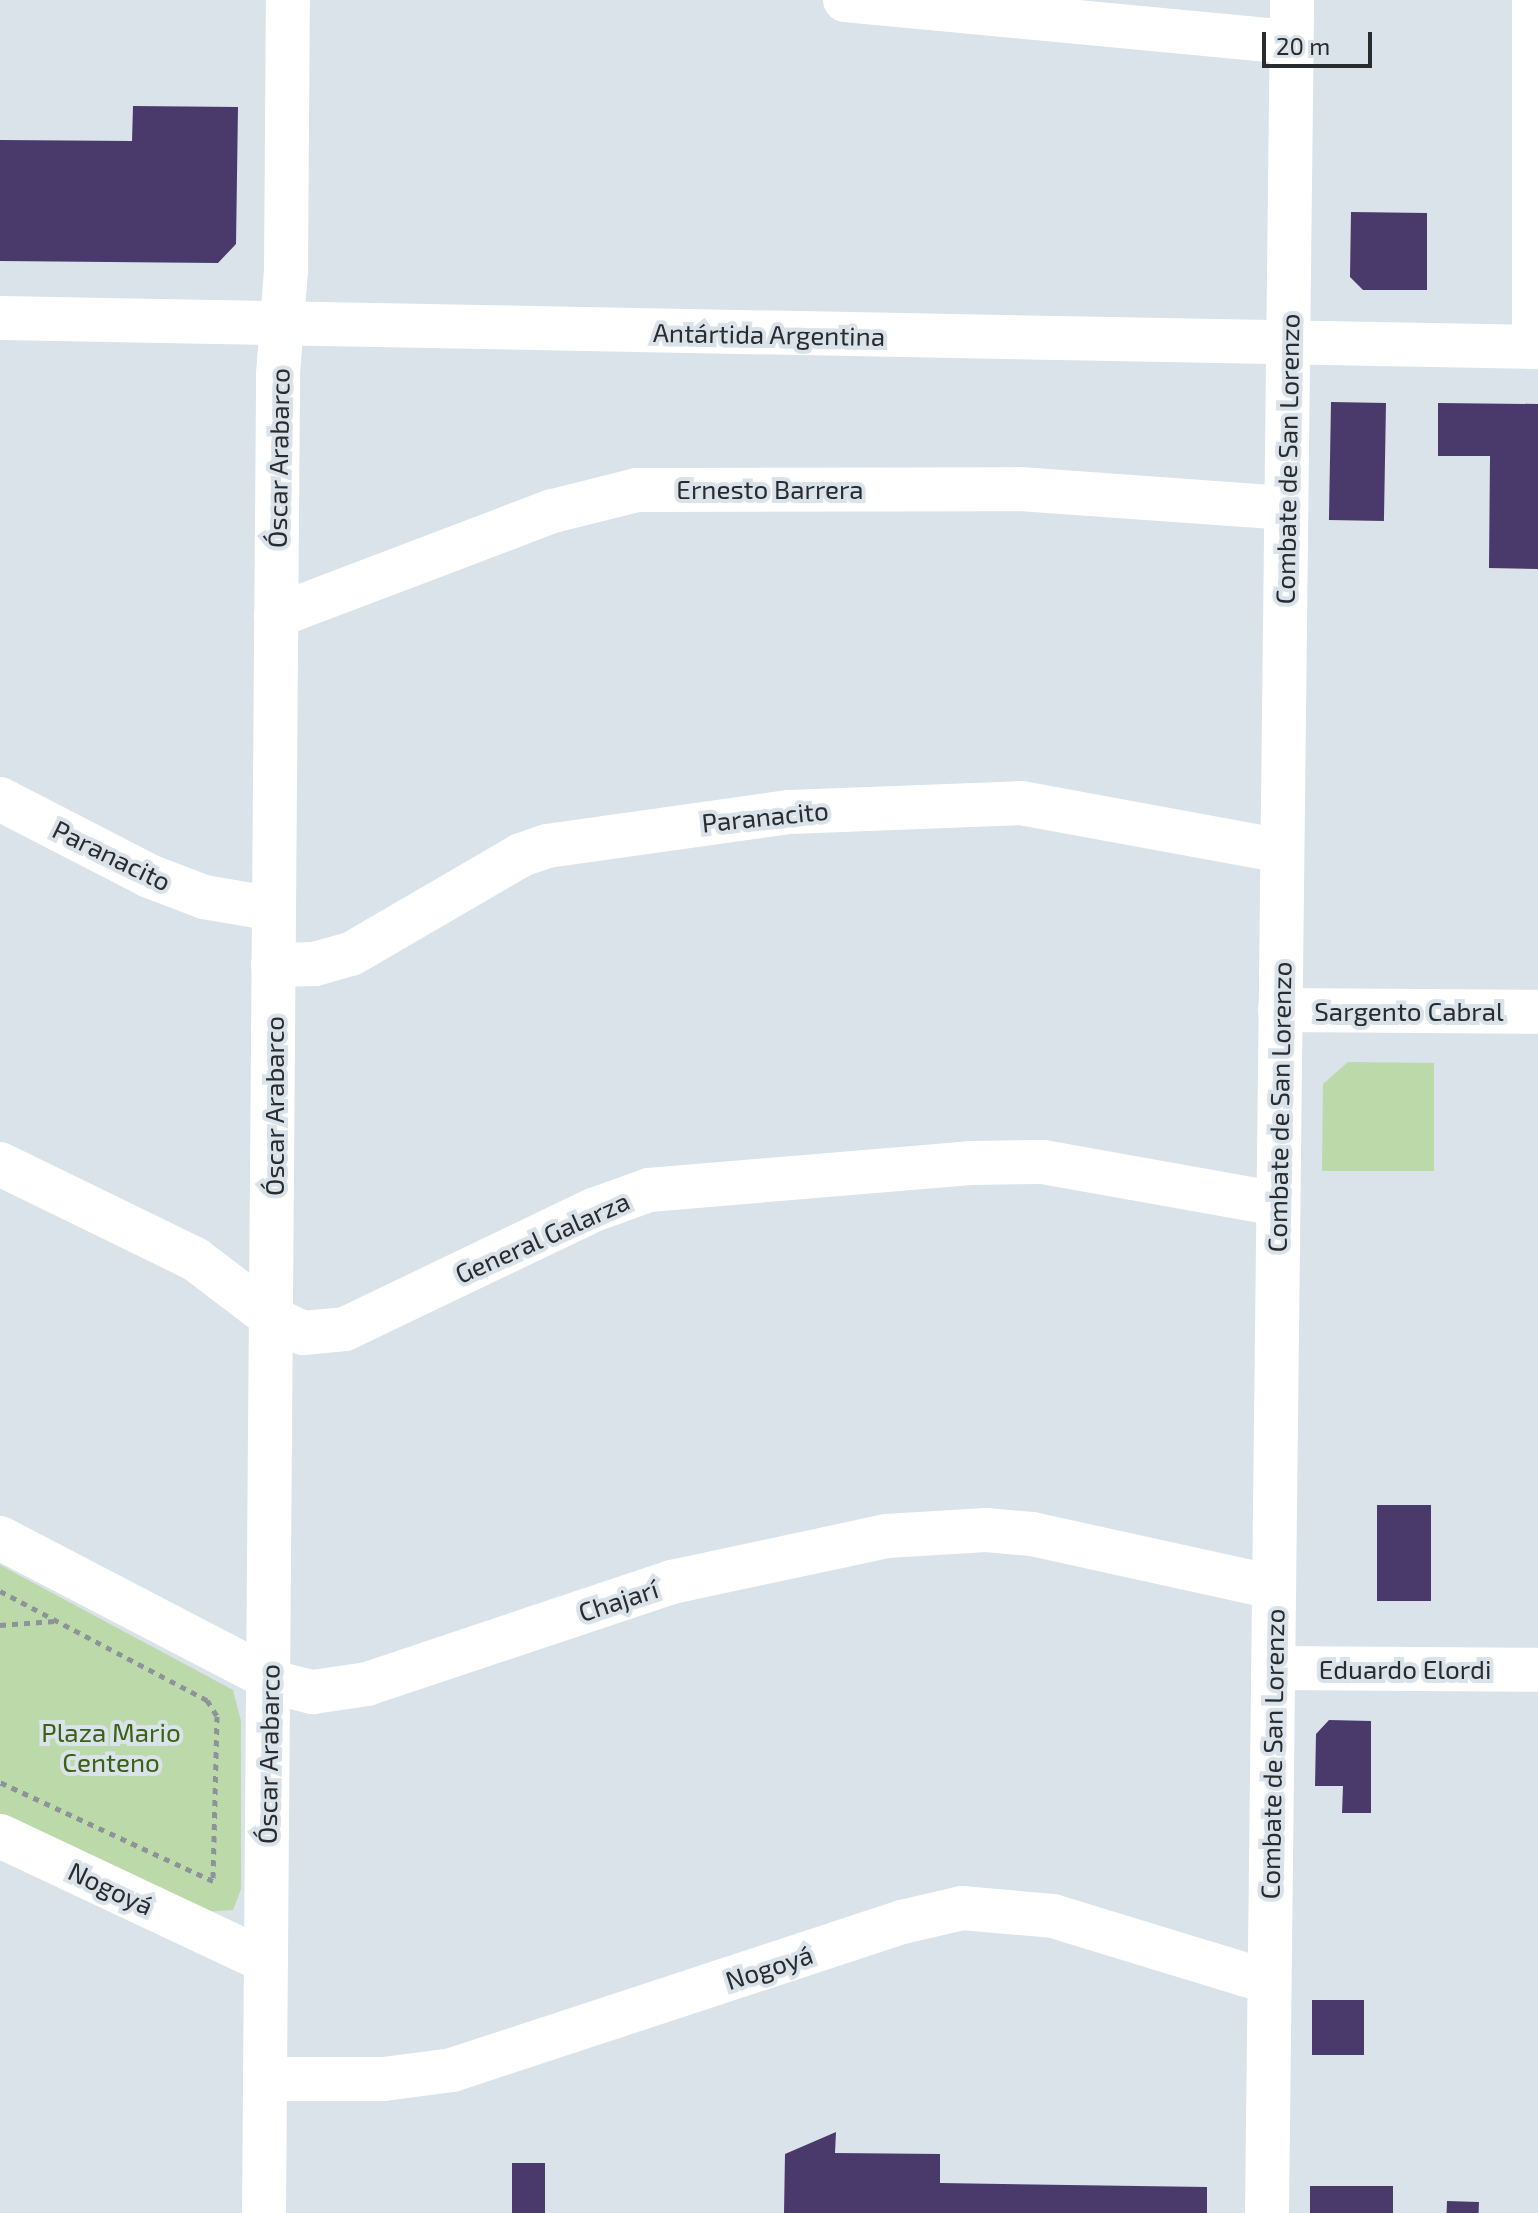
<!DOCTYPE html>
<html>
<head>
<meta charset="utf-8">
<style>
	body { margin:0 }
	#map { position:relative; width:1538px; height:2213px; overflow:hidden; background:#dae2ea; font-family:"Exo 2",sans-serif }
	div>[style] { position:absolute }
	.green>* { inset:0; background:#bcd9a9 }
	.building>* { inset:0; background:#4a3a6c; transform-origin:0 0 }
	.path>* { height:5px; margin-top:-2.5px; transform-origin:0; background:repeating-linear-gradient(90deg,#8d9399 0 6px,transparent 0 12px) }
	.minor>* { height:44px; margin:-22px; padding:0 22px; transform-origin:22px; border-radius:22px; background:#fff }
	.major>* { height:44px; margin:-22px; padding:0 22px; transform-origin:22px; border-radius:22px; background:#fff }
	span { translate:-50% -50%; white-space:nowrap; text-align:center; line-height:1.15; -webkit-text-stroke:8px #dae2ea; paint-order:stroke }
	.street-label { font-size:26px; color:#292c2f }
	.park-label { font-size:26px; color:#3a6215 }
	.scale { position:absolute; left:1262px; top:32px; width:110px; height:36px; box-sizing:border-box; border:4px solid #292c2f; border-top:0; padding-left:10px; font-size:24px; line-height:28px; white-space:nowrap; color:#292c2f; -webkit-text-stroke:6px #dae2ea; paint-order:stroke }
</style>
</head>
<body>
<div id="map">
	<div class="green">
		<div style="clip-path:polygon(1348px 1062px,1434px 1063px,1434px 1171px,1322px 1171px,1323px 1084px)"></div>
		<div style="clip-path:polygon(0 1565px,233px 1690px,241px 1721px,241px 1889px,233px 1910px,202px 1912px,0 1814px)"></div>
	</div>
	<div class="building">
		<div style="clip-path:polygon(133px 106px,238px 107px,236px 244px,218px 263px,0 261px,0 140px,132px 141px)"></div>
		<div style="clip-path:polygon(1351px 212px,1427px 213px,1427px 290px,1363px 290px,1350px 277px)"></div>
		<div style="left:1331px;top:402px;width:55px;height:118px;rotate:1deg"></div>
		<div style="clip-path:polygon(1438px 403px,1538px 404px,1538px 569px,1489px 568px,1490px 456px,1438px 456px)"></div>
		<div style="left:1377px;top:1505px;width:54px;height:96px"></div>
		<div style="clip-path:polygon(1329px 1720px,1371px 1721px,1371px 1813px,1342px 1813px,1343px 1786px,1315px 1786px,1316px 1734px)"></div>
		<div style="left:1312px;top:2000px;width:52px;height:55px"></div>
		<div style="clip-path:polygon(836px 2132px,835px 2153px,940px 2154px,940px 2183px,1207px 2187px,1207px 2213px,784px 2213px,785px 2154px)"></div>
		<div style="left:512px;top:2163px;width:33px;height:50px"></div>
		<div style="left:1310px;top:2186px;width:83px;height:27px"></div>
		<div style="left:1447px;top:2201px;width:32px;height:12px;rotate:2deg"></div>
	</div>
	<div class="path">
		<div style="left:0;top:1591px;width:234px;rotate:27.8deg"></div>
		<div style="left:207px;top:1700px;width:19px;rotate:58deg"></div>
		<div style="left:217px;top:1716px;width:165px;rotate:91.4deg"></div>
		<div style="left:213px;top:1881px;width:235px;rotate:-155.1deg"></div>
		<div style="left:0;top:1625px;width:55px;rotate:-4.2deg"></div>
	</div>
	<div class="minor">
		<div style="left:845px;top:0;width:448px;rotate:5.4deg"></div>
		<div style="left:1534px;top:0;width:346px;rotate:90deg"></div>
		<div style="left:276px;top:616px;width:296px;rotate:-20.8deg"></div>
		<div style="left:553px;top:511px;width:87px;rotate:-14deg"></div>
		<div style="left:637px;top:490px;width:383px;rotate:-0.1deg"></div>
		<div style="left:1020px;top:489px;width:267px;rotate:4.1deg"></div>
		<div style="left:0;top:799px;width:168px;rotate:27.3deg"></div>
		<div style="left:149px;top:876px;width:59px;rotate:20.9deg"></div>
		<div style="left:204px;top:897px;width:71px;rotate:9.7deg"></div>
		<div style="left:273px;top:965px;width:42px;rotate:-1.4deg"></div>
		<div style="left:315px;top:964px;width:37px;rotate:-16deg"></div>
		<div style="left:351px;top:954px;width:197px;rotate:-30.2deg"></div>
		<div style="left:521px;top:855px;width:28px;rotate:-19deg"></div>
		<div style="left:547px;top:846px;width:245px;rotate:-8deg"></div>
		<div style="left:790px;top:812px;width:231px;rotate:-2.2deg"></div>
		<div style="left:1021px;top:803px;width:265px;rotate:10.4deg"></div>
		<div style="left:1280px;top:1010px;width:258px;rotate:0.4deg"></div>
		<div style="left:0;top:1164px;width:217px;rotate:26deg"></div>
		<div style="left:195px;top:1259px;width:99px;rotate:37.2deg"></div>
		<div style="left:274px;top:1319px;width:32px;rotate:26deg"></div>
		<div style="left:303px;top:1333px;width:42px;rotate:-5.4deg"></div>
		<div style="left:345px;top:1329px;width:278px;rotate:-25.6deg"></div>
		<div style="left:596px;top:1209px;width:56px;rotate:-19.7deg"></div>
		<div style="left:649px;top:1190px;width:322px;rotate:-4.8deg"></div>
		<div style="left:970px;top:1163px;width:73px;rotate:-0.8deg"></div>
		<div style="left:1043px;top:1162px;width:239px;rotate:10.1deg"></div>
		<div style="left:0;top:1538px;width:316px;rotate:27.5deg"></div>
		<div style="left:280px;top:1684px;width:34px;rotate:14deg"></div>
		<div style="left:313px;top:1692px;width:55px;rotate:-8.4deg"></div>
		<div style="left:367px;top:1684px;width:322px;rotate:-18.5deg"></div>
		<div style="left:672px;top:1582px;width:220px;rotate:-12.1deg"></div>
		<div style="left:887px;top:1536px;width:99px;rotate:-3.5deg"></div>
		<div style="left:986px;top:1530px;width:46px;rotate:5deg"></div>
		<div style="left:1032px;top:1534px;width:248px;rotate:12.4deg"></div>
		<div style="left:1273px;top:1668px;width:265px;rotate:0.4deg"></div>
		<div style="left:0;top:1836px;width:294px;rotate:25.2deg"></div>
		<div style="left:265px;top:2079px;width:119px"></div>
		<div style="left:384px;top:2079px;width:69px;rotate:-7.5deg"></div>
		<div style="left:452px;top:2070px;width:474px;rotate:-18.2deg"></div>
		<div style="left:902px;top:1922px;width:62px;rotate:-13.1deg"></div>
		<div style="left:962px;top:1908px;width:91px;rotate:5deg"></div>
		<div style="left:1053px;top:1916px;width:226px;rotate:17deg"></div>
		<div style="left:264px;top:2213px;width:1839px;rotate:-89.56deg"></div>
		<div style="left:278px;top:374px;width:104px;rotate:-85.6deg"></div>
		<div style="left:286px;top:270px;width:270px;rotate:-89.6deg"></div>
	</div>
	<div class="major">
		<div style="left:0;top:318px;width:1538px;rotate:1.08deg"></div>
		<div style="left:1267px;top:2213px;width:2213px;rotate:-89.35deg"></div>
	</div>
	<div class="street-label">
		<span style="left:769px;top:334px;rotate:1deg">Antártida Argentina</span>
		<span style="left:278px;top:458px;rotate:-89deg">Óscar Arabarco</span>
		<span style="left:1287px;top:459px;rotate:-89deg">Combate de San Lorenzo</span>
		<span style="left:770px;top:489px">Ernesto Barrera</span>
		<span style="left:765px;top:816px;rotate:-6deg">Paranacito</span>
		<span style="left:112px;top:855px;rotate:26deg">Paranacito</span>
		<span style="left:1409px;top:1011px">Sargento Cabral</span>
		<span style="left:274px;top:1106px;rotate:-90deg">Óscar Arabarco</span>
		<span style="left:1279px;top:1107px;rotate:-89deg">Combate de San Lorenzo</span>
		<span style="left:542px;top:1237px;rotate:-24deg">General Galarza</span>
		<span style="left:618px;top:1600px;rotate:-18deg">Chajarí</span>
		<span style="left:1405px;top:1669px">Eduardo Elordi</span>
		<span style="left:268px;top:1754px;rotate:-89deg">Óscar Arabarco</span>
		<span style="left:1272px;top:1754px;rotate:-89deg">Combate de San Lorenzo</span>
		<span style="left:111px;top:1888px;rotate:25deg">Nogoyá</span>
		<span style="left:769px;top:1967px;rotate:-18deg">Nogoyá</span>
	</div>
	<div class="park-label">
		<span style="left:111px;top:1747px">Plaza Mario<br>Centeno</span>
	</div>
	<div class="scale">20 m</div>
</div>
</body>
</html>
